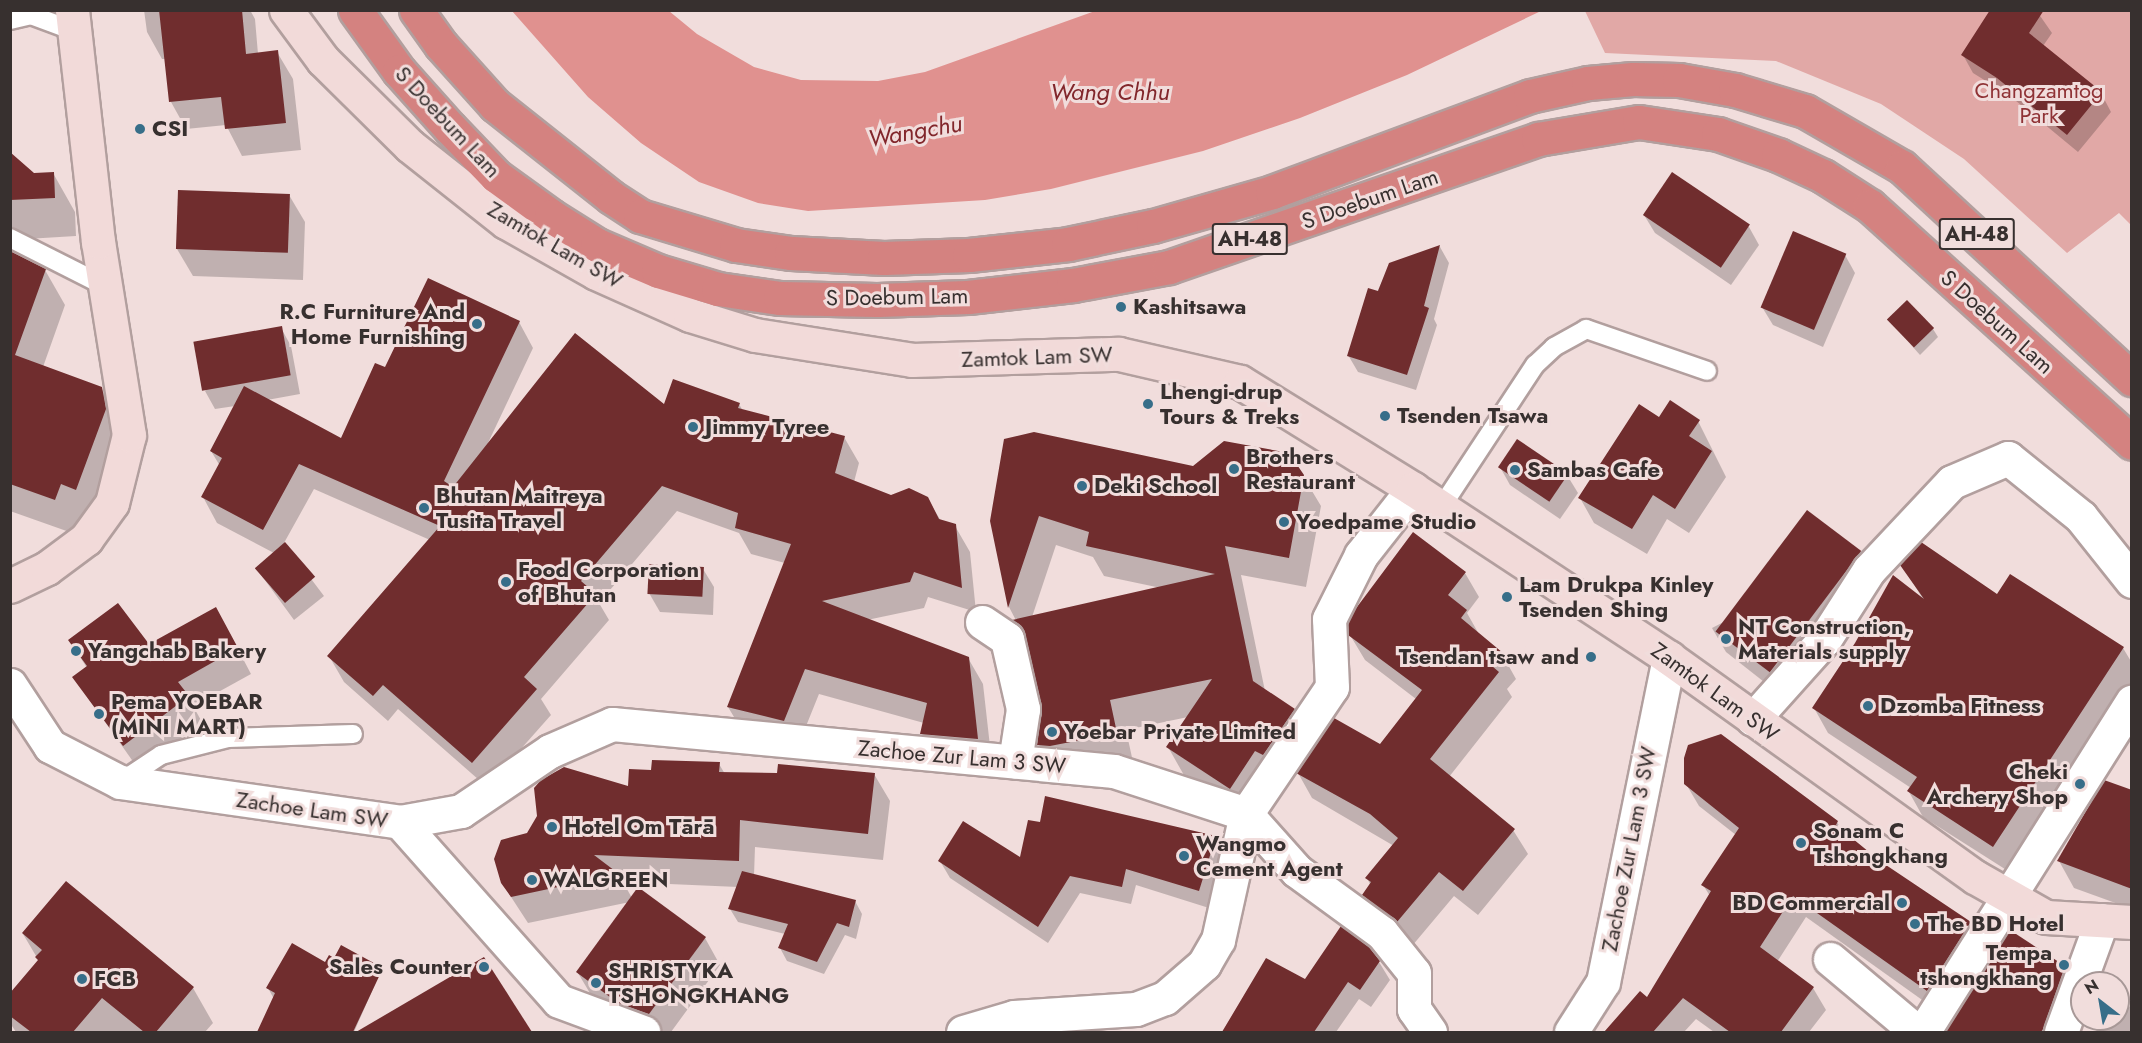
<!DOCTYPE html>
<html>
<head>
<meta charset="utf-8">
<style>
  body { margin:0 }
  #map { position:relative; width:2142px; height:1043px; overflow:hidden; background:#f1dddc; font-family:Jost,sans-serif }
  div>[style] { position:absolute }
  .green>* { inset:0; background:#e1a8a6 }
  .water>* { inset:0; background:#e0918f }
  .shadow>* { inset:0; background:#0003 }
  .building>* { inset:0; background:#702d2e; transform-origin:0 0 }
  .roads { filter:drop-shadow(2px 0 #b29f9e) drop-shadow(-2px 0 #b29f9e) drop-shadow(0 2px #b29f9e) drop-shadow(0 -2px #b29f9e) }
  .lane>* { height:18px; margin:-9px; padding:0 9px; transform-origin:9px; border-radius:9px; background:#fff }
  .street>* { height:33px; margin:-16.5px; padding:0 16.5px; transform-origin:16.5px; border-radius:16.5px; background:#fff }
  .secondary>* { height:33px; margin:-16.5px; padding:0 16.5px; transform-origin:16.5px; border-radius:16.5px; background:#f2dad9 }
  .highway>* { height:33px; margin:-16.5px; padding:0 16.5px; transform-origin:16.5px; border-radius:16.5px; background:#d48280 }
  .dots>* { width:16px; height:16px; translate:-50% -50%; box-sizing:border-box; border:3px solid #f1dddc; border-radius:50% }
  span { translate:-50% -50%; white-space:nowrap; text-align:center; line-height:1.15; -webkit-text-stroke:6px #f1dddc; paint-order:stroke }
  .shield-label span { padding:2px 4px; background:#f1dddc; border:2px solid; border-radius:4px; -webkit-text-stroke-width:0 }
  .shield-label { font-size:21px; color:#37302f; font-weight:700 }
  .park-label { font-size:22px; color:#8f3235 }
  .street-label { font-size:22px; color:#37302f }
  .poi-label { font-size:22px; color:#37302f; font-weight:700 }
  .left { translate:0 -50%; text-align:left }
  .right { translate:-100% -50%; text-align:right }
  .water-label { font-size:24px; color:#82262b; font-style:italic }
  .frame { position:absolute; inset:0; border:12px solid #37302f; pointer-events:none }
  .north { position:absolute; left:2070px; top:971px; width:60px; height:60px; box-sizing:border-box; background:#f1dddc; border:2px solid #a79897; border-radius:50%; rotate:329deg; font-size:16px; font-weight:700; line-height:24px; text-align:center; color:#37302f }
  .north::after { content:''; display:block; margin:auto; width:21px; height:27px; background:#376e89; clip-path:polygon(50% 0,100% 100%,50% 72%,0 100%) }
</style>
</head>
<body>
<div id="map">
  <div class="green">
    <div style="clip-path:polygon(1585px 11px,2131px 11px,2131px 225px,2119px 213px,2067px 253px,1964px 159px,1881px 104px,1776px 61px,1605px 53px)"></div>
  </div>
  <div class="water">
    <div style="clip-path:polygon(512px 11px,669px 11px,697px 34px,754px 67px,801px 80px,878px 81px,925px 72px,1095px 11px,1541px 11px,1407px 75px,1300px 118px,1203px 151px,1051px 189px,985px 200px,808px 211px,758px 203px,699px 182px,641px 143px,588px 97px)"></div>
  </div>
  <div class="shadow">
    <div style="clip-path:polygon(144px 10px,250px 10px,255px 19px,258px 54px,277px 52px,293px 79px,301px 150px,242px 156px,226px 125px,186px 129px,171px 102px,166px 59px,162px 59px,147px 32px)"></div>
    <div style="clip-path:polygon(2036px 10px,2052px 33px,2043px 46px,2101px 93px,2111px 112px,2078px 152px,2010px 96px,1973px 73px,1963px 55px)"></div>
    <div style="clip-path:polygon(10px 154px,33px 174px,53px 173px,75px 212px,76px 236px,10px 240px)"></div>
    <div style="clip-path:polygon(289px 195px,305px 222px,303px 280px,193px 276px,177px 249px)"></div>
    <div style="clip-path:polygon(1644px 215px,1749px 227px,1759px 245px,1731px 285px,1655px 233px)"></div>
    <div style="clip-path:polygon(1440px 247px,1449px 263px,1434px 319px,1437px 325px,1416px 390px,1358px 372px,1348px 355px,1390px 264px)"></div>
    <div style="clip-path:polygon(10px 252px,45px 270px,65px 305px,43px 367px,101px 388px,121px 423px,95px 523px,75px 534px,10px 511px)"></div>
    <div style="clip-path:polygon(1845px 255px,1855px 273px,1823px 347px,1773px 325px,1762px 307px)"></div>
    <div style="clip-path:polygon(1889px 320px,1933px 329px,1938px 337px,1920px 355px)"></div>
    <div style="clip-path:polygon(519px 322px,533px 348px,488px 443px,665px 406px,739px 404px,743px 411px,844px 437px,859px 463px,854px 482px,891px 497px,927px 498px,941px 521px,955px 526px,970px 552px,976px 612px,928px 597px,924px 608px,867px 620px,968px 658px,983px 684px,992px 764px,936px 759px,922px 734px,924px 723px,819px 694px,798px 746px,743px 732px,728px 707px,785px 563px,751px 554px,739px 533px,677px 511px,599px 603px,609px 620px,541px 699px,551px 715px,487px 787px,398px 709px,388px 721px,344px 682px,329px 656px,430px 540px,314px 489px,284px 543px,324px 596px,294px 620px,256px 568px,274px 553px,217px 523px,203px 497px,220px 466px,211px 451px,235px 406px,215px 409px,205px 391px,281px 328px,291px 346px,300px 394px,267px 400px,342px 440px,386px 369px)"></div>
    <div style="clip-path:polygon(1659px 419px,1698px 421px,1726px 477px,1689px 533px,1667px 519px,1647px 554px,1594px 523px,1580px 498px)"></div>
    <div style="clip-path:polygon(evenodd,1193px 467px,1303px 476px,1321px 506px,1306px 587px,1241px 575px,1265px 691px,1294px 710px,1311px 739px,1247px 818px,1185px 777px,1168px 747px,1188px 717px,1126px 730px,1133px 762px,1056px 774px,1039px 745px,1043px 705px,1030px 647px,1009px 607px,991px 521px,1193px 467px,1056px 545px,1093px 557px,1104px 576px,1161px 588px,1032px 617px,1056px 545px)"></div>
    <div style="clip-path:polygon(1500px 467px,1567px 475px,1578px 493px,1560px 519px,1510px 485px)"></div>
    <div style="clip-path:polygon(1860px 552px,1874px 577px,1782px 696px,1726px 652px,1712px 628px)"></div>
    <div style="clip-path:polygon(1902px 565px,1997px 597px,2123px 648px,2132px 663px,2132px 683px,2008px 871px,1923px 817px,1909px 792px,1911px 788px,1828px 733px,1814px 708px,1923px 599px)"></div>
    <div style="clip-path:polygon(703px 569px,714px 587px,713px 615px,660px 612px,649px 593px)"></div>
    <div style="clip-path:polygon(1465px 573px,1479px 597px,1467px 613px,1480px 636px,1502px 654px,1516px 679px,1507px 689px,1512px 697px,1449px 777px,1513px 830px,1528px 854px,1478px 915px,1454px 896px,1412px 946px,1378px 920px,1364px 895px,1371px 886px,1367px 878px,1394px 846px,1312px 798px,1298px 773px,1380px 746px,1416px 699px,1365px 660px,1350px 635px)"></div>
    <div style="clip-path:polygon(230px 634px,251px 674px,193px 706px,202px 722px,139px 770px,74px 678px,87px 668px,70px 641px,149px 646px)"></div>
    <div style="clip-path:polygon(719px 764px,725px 774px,874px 774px,890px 801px,883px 860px,755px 847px,754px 876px,855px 901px,862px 914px,856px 939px,845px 935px,824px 974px,787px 961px,780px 948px,785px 934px,738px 922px,730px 909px,738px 887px,623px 882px,632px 898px,705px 938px,720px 965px,671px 1032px,643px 1032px,594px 1000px,578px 973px,630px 902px,528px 923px,502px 883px,528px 834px,629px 788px,653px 771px)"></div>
    <div style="clip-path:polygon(1686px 784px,1837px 822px,1843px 833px,1879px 862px,1969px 923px,1982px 945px,1939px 1012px,1806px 917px,1777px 962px,1813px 988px,1826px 1010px,1809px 1032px,1714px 1032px,1696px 1019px,1684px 1032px,1606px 1032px,1640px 993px,1647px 999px,1710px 896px,1703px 885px,1736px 835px,1699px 806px)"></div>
    <div style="clip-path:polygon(2132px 792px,2132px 909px,2074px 888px,2059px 861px)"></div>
    <div style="clip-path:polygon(1041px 823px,1215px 837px,1225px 855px,1209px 908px,1136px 885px,1131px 904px,1080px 893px,1048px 943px,950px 878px,940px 861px,1021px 860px)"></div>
    <div style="clip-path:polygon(2010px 932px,2064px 967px,2078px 991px,2064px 1032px,1948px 1032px)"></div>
    <div style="clip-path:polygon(23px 934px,193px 988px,213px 1023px,205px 1032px,16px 1032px,10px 1023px,10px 995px,39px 961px)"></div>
    <div style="clip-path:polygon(484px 959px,530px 1032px,384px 1032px,391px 1014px)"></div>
    <div style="clip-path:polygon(1267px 960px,1305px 981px,1379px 962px,1390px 980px,1371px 1007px,1359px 999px,1336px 1032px,1222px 1032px)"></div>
    <div style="clip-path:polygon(325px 964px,376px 982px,354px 1032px,259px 1032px,274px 999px,268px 988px)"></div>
    <div style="clip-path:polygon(2132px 1006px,2132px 1032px,2097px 1032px,2096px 1029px,2115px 1023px,2123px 1008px)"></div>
  </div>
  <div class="building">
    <div style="clip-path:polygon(159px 10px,242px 10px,246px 54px,278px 50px,286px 123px,225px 129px,221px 97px,169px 102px)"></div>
    <div style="clip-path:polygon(1990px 10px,2044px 10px,2029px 33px,2102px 92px,2067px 135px,1997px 78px,1961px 55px)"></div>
    <div style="clip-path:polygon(10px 152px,34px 173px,54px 172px,55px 198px,10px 200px)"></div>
    <div style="left:1672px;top:172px;width:94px;height:52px;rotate:34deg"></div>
    <div style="left:178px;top:190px;width:112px;height:59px;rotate:2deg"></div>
    <div style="left:1793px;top:231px;width:58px;height:83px;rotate:23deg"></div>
    <div style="clip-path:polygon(1440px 245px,1424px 306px,1429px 308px,1407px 375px,1347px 356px,1368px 288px,1378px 291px,1389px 263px)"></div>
    <div style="clip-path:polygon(10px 251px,46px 269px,15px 355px,102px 387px,106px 409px,76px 490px,61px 484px,55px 500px,10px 484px)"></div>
    <div style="clip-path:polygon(428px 278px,520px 321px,444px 481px,453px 487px,575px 333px,664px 404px,673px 379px,740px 403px,738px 408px,845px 436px,835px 473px,891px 495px,909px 488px,928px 497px,939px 519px,956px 524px,962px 588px,914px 572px,910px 582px,822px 601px,969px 657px,978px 739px,920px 734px,927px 703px,805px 669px,784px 721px,727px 707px,791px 544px,735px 528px,738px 513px,662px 486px,581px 581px,596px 594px,524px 677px,537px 689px,472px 763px,383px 685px,373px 696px,327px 656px,440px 526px,299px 464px,263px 530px,201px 497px,222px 458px,210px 451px,244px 386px,341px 438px,375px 363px,385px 367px)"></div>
    <div style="left:1907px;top:300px;width:39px;height:28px;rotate:46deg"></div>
    <div style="left:282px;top:326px;width:50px;height:90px;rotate:80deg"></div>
    <div style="clip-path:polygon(1670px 400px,1700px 420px,1689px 436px,1712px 451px,1675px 509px,1653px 495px,1632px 529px,1578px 498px,1639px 404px,1659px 417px)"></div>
    <div style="clip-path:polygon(1034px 432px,1193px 466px,1224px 441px,1289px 453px,1304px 475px,1289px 558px,1225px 546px,1253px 681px,1295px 709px,1263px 755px,1255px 751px,1230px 789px,1166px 747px,1212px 679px,1110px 700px,1117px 733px,1050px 746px,1037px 745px,1041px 705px,1025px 635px,1012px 620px,1215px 574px,1086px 546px,1089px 532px,1039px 516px,1008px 608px,990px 521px,1004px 439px)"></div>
    <div style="left:1517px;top:439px;width:62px;height:34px;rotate:34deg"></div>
    <div style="left:1807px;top:510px;width:68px;height:152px;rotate:37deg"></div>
    <div style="clip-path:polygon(1413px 532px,1466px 572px,1448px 595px,1467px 610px,1461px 618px,1503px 653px,1492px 666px,1499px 672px,1430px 759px,1515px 829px,1463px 891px,1439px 872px,1397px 922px,1362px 895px,1371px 882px,1365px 878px,1398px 838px,1370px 814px,1296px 773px,1334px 718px,1380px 744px,1422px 690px,1348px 635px,1348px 623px,1354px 611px)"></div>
    <div style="left:285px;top:542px;width:46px;height:40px;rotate:49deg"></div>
    <div style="clip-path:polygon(1921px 542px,1997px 594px,2010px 574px,2124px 647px,1993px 847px,1907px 791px,1917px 777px,1812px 708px,1855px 643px,1893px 575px,1924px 599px,1900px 565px)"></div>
    <div style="left:649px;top:564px;width:55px;height:30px;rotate:3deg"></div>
    <div style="clip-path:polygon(118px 603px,149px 644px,216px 607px,238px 648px,178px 682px,189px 696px,123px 746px,72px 677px,87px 666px,68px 640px)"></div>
    <div style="clip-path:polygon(1721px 734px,1838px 821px,1836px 825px,1880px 861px,1971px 922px,1927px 991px,1793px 896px,1760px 947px,1814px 987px,1781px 1032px,1730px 1032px,1683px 998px,1653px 1032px,1604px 1032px,1640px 991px,1647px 997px,1711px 891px,1701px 885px,1739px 828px,1684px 784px,1684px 758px,1688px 745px)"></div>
    <div style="clip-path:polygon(652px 760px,720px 762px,719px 772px,777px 773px,778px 764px,875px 773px,868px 834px,740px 820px,739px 861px,594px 855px,619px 874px,511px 897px,501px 883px,494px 859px,501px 840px,527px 833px,537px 816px,534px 788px,541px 780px,564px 767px,628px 786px,629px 769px,651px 770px)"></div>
    <div style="clip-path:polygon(2104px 780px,2132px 790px,2132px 889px,2057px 861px)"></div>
    <div style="clip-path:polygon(1045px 796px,1216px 836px,1199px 891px,1126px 869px,1122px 887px,1070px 876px,1038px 927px,938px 861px,963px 821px,1020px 857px,1028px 820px,1040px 822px)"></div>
    <div style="clip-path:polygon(742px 871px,856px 900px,849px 927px,837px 923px,817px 962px,778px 948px,788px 924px,728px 909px)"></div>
    <div style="clip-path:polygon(66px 881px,194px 987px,156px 1032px,144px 1032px,102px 998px,73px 1032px,31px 1032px,10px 1016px,10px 993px,38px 960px,35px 957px,42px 950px,22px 933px)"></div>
    <div style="clip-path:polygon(638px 887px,706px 937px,649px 1014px,618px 1003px,576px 972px)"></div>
    <div style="clip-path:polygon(1341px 926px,1369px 947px,1380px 961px,1360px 990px,1348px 982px,1314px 1032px,1222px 1032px,1266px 958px,1305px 979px)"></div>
    <div style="clip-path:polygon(2010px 930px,2065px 966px,2043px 1029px,2041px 1032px,1945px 1032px)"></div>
    <div style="clip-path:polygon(292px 943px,325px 962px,329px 955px,334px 958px,341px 945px,383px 968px,353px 1032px,257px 1032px,275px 993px,266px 988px)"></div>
    <div style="clip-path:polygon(484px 957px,532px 1032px,356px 1032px)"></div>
  </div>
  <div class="roads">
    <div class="lane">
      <div style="left:10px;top:20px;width:22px;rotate:-13deg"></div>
      <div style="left:31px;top:15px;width:46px;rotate:20.4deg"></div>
      <div style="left:10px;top:238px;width:106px;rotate:26.8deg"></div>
      <div style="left:1440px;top:509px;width:173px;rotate:-56.6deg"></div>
      <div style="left:1535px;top:365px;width:26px;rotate:-43deg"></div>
      <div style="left:1554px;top:347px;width:37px;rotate:-29deg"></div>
      <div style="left:1586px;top:329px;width:128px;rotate:19.1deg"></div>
      <div style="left:122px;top:781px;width:47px;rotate:-33.7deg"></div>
      <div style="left:161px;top:755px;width:69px;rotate:-14.2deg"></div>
      <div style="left:228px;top:738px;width:125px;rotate:-1.8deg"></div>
    </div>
    <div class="street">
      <div style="left:982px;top:622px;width:30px;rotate:34deg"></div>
      <div style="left:1007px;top:639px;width:72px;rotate:77.1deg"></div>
      <div style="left:1023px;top:709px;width:53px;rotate:98.7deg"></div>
      <div style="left:10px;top:685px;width:73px;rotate:56.7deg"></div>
      <div style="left:50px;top:746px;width:79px;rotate:27.2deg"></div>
      <div style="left:120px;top:782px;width:283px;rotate:8.1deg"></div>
      <div style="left:400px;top:822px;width:239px;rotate:48.4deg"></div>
      <div style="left:559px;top:1001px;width:90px;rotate:20.3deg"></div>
      <div style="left:1753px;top:719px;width:106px;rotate:-48.1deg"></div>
      <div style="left:1824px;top:640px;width:83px;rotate:-57.3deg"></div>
      <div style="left:1869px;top:570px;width:121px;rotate:-46.7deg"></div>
      <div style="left:1952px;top:482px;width:61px;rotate:-23.2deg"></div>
      <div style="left:2008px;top:458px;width:94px;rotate:38.9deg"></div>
      <div style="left:2081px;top:517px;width:82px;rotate:51.4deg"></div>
      <div style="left:400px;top:822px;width:62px;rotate:-10.2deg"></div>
      <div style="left:461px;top:811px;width:107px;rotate:-34deg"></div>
      <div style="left:550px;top:751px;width:68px;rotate:-23.5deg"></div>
      <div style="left:612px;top:724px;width:504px;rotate:5.35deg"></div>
      <div style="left:1114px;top:771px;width:139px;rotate:18deg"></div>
      <div style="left:1246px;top:814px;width:76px;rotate:48.2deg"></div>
      <div style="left:1297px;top:871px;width:105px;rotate:36.1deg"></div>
      <div style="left:1382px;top:933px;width:51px;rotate:51.3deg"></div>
      <div style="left:1414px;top:973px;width:36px;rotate:90deg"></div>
      <div style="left:1414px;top:1009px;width:28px;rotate:55deg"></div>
      <div style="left:1830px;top:959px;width:114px;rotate:40deg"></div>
      <div style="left:963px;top:1032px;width:53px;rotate:-16.4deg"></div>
      <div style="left:1014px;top:1017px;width:122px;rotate:-3.8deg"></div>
      <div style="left:1136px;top:1009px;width:31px;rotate:-21deg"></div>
      <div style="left:1165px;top:998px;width:52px;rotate:-41.1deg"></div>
      <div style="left:1204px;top:964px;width:28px;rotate:-60deg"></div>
      <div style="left:1218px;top:940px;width:129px;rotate:-77.5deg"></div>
      <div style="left:1246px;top:814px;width:153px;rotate:-55.9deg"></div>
      <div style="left:1332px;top:687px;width:68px;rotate:-92.5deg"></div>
      <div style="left:1329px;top:619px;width:72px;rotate:-63.4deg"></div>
      <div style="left:1361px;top:555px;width:84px;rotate:-51.8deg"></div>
      <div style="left:1571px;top:1032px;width:59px;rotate:-57.4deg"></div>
      <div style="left:1603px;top:982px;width:331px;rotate:-78.5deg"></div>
      <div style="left:1923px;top:1032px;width:391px;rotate:-57.7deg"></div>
      <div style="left:2061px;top:1032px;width:119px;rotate:-69.9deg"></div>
    </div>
    <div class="secondary">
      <div style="left:286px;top:10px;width:62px;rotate:53.5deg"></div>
      <div style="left:323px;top:60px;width:122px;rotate:44.7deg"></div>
      <div style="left:410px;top:146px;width:122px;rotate:38.4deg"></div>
      <div style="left:506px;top:222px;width:103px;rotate:29.5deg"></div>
      <div style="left:596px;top:273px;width:103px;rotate:24.1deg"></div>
      <div style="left:690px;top:315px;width:68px;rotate:17.1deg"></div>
      <div style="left:755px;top:335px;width:159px;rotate:9deg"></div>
      <div style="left:912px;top:360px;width:207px;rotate:-1.7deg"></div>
      <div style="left:1119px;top:354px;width:124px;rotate:13deg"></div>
      <div style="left:1240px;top:382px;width:203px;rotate:31.7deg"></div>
      <div style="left:1413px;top:489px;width:307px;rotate:33.4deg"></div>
      <div style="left:1669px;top:658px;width:376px;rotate:35.6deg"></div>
      <div style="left:1975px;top:877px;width:81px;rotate:29.4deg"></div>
      <div style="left:2046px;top:917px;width:86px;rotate:3.3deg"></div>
      <div style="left:10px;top:586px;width:41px;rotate:-25.9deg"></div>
      <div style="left:47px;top:568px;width:49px;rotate:-36.6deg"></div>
      <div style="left:86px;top:539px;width:44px;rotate:-54.2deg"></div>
      <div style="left:112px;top:503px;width:70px;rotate:-76deg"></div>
      <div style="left:129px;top:435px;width:195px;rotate:-99.1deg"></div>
      <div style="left:98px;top:242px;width:233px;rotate:-96.4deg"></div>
    </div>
    <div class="highway">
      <div style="left:355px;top:10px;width:75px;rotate:54.2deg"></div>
      <div style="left:399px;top:71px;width:76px;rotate:48.2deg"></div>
      <div style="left:450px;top:128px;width:66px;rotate:46.2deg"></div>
      <div style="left:496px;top:176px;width:68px;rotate:36deg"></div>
      <div style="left:551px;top:216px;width:54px;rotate:32.2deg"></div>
      <div style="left:597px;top:245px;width:66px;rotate:23.1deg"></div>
      <div style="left:658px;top:271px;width:63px;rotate:16.7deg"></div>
      <div style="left:718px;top:289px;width:63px;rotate:8.3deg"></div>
      <div style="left:780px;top:298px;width:97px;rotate:1.2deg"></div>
      <div style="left:877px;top:300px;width:91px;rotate:-1.9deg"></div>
      <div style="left:968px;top:297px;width:106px;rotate:-6.5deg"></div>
      <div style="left:1073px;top:285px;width:98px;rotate:-10.6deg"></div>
      <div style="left:1169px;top:267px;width:391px;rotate:-19.1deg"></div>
      <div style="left:1538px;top:139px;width:102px;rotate:-9.6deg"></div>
      <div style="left:1639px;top:122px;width:80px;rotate:8.6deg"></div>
      <div style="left:1718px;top:134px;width:64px;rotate:19.3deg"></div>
      <div style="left:1778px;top:155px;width:50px;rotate:25deg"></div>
      <div style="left:1823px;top:176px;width:56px;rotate:32.6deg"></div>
      <div style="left:1870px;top:206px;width:353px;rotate:42.1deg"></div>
      <div style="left:416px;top:10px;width:43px;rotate:54.5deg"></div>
      <div style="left:441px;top:45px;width:81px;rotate:48deg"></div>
      <div style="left:495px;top:105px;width:148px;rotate:38.4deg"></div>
      <div style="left:611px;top:197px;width:35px;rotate:33deg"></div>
      <div style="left:640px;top:216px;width:100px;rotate:16.8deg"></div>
      <div style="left:736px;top:245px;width:56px;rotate:8.3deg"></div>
      <div style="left:791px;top:253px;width:93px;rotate:3.1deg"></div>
      <div style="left:884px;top:258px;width:85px;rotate:-2deg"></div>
      <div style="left:969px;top:255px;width:100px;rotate:-6.3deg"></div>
      <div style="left:1068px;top:244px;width:87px;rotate:-12deg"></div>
      <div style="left:1153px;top:226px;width:124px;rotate:-15.9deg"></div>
      <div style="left:1272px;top:192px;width:275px;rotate:-20.4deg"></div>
      <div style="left:1530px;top:96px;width:59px;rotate:-12.6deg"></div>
      <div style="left:1588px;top:83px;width:45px;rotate:-5.1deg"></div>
      <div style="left:1633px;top:79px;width:46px;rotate:1.2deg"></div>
      <div style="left:1679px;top:80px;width:57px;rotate:10.1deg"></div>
      <div style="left:1735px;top:90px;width:73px;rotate:16.7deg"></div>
      <div style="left:1805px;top:111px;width:112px;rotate:30deg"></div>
      <div style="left:1902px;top:167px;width:313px;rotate:42.7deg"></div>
    </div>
  </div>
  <div class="dots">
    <div style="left:140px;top:129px;background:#376e89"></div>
    <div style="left:1121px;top:307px;background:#376e89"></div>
    <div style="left:477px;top:324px;background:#376e89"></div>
    <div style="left:1148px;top:404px;background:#376e89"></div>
    <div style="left:1385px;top:416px;background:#376e89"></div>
    <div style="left:693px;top:427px;background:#376e89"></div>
    <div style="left:1234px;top:469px;background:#376e89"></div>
    <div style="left:1515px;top:470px;background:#376e89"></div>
    <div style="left:1082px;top:486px;background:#376e89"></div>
    <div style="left:424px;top:508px;background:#376e89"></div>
    <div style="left:1284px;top:522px;background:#376e89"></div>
    <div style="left:506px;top:582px;background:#376e89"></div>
    <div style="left:1507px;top:597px;background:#376e89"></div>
    <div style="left:1726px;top:639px;background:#376e89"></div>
    <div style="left:76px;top:651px;background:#376e89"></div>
    <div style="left:1591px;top:657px;background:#376e89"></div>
    <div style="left:1868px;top:706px;background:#376e89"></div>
    <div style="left:99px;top:714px;background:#376e89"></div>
    <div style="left:1052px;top:732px;background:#376e89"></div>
    <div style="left:2080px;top:784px;background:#376e89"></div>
    <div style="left:552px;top:827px;background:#376e89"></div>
    <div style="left:1801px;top:843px;background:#376e89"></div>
    <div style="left:1184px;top:856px;background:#376e89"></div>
    <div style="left:532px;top:880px;background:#376e89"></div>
    <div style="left:1902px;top:903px;background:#376e89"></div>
    <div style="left:1915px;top:924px;background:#376e89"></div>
    <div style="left:2064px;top:965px;background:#376e89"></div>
    <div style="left:484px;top:967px;background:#376e89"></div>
    <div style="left:82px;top:979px;background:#376e89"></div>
    <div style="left:596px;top:983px;background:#376e89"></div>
  </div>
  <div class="shield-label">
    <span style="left:1977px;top:234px">AH-48</span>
    <span style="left:1250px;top:239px">AH-48</span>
  </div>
  <div class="park-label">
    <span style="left:2039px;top:103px">Changzamtog<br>Park</span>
  </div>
  <div class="street-label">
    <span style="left:448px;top:122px;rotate:47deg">S Doebum Lam</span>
    <span style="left:1370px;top:199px;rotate:-19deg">S Doebum Lam</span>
    <span style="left:555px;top:245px;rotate:30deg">Zamtok Lam SW</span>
    <span style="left:897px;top:297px;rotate:-1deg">S Doebum Lam</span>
    <span style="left:1997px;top:322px;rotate:42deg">S Doebum Lam</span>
    <span style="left:1037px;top:357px;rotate:-2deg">Zamtok Lam SW</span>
    <span style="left:1715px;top:692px;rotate:36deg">Zamtok Lam SW</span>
    <span style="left:962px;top:757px;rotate:5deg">Zachoe Zur Lam 3 SW</span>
    <span style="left:312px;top:810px;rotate:8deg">Zachoe Lam SW</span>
    <span style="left:1629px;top:849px;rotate:-79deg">Zachoe Zur Lam 3 SW</span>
  </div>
  <div class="poi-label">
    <span class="left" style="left:152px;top:129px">CSI</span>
    <span class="left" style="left:1133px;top:307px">Kashitsawa</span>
    <span class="right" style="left:465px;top:324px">R.C Furniture And<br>Home Furnishing</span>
    <span class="left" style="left:1160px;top:404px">Lhengi-drup<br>Tours &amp; Treks</span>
    <span class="left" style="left:1397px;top:416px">Tsenden Tsawa</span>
    <span class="left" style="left:705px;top:427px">Jimmy Tyree</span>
    <span class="left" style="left:1246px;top:469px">Brothers<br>Restaurant</span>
    <span class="left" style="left:1527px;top:470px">Sambas Cafe</span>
    <span class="left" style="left:1094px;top:486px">Deki School</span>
    <span class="left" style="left:436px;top:508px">Bhutan Maitreya<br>Tusita Travel</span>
    <span class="left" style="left:1296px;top:522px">Yoedpame Studio</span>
    <span class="left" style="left:518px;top:582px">Food Corporation<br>of Bhutan</span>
    <span class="left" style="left:1519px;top:597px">Lam Drukpa Kinley<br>Tsenden Shing</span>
    <span class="left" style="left:1738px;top:639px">NT Construction,<br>Materials supply</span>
    <span class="left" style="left:88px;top:651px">Yangchab Bakery</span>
    <span class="right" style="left:1579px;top:657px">Tsendan tsaw and</span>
    <span class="left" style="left:111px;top:714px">Pema YOEBAR<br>(MINI MART)</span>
    <span class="left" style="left:1880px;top:706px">Dzomba Fitness</span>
    <span class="left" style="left:1064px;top:732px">Yoebar Private Limited</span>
    <span class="right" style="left:2068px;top:784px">Cheki<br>Archery Shop</span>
    <span class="left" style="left:564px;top:827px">Hotel Om Tārā</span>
    <span class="left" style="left:1813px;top:843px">Sonam C<br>Tshongkhang</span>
    <span class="left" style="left:1196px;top:856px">Wangmo<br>Cement Agent</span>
    <span class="left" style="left:544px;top:880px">WALGREEN</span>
    <span class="right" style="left:1890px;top:903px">BD Commercial</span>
    <span class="left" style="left:1927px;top:924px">The BD Hotel</span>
    <span class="right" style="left:2052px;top:965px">Tempa<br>tshongkhang</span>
    <span class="right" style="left:472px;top:967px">Sales Counter</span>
    <span class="left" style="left:608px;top:983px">SHRISTYKA<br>TSHONGKHANG</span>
    <span class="left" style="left:94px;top:979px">FCB</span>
  </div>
  <div class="water-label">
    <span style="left:1110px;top:92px">Wang Chhu</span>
    <span style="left:915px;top:131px;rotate:-10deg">Wangchu</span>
  </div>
  <div class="frame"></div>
  <div class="north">N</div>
</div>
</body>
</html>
